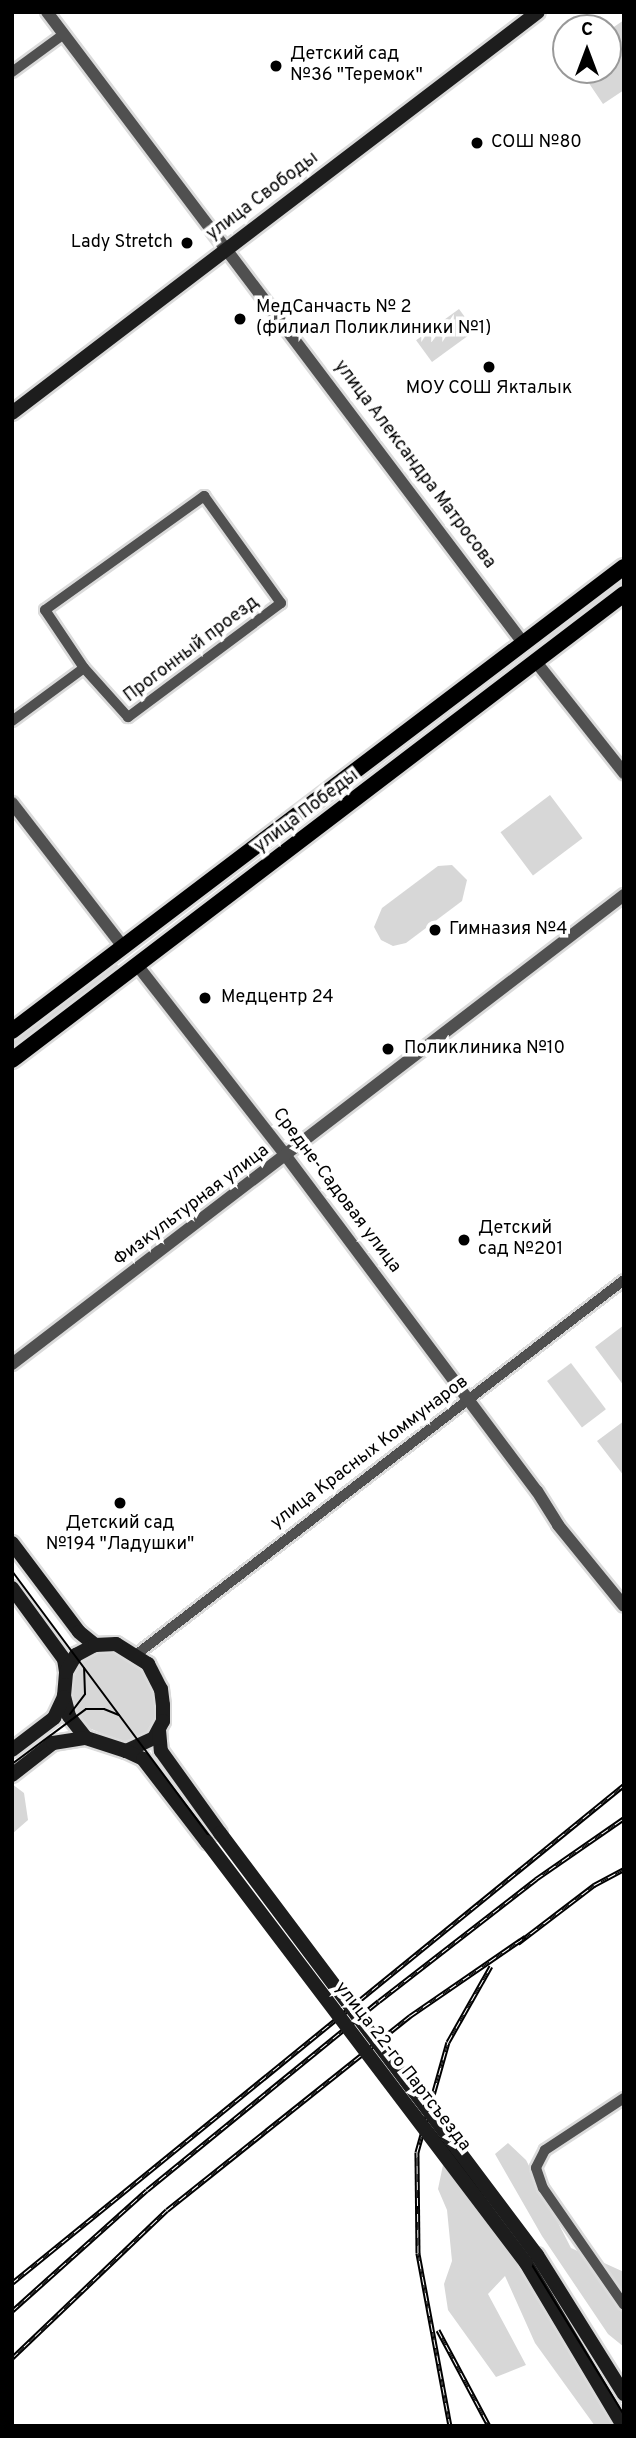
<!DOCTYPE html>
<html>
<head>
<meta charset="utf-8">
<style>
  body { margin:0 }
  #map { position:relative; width:636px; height:2438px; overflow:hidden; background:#fff; font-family:Overpass,sans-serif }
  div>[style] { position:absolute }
  .green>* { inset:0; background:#d7d7d7; transform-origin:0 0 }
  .roads { filter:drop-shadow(2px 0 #dbdbdb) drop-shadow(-2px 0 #dbdbdb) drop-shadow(0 2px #dbdbdb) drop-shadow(0 -2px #dbdbdb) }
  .minor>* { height:10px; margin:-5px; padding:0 5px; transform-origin:5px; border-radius:5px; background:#505050 }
  .tertiary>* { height:12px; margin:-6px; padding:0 6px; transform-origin:6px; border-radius:6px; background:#505050 }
  .secondary>* { height:14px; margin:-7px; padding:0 7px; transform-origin:7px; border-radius:7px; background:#1d1d1d }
  .primary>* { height:16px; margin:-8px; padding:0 8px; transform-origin:8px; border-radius:8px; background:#000 }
  .tram>* { height:2px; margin:-1px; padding:0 1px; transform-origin:1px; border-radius:1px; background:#000 }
  .rail>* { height:5px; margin-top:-2.5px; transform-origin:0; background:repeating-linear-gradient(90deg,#fff 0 8px,#000 0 16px); box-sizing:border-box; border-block:2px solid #000 }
  .secondary-bridge>* { height:14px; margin:-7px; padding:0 7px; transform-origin:7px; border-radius:7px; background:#1d1d1d }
  .dots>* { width:19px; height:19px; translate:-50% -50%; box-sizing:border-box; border:4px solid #fff; border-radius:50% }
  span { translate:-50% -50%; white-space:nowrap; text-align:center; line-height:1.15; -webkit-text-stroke:7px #fff; paint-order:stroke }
  .poi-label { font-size:18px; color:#000 }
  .left { translate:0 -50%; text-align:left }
  .right { translate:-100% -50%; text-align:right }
  .street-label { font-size:18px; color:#000 }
  .frame { position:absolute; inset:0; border:14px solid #000; pointer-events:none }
  .north { position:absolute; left:552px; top:14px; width:70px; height:70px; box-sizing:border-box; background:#fff; border:2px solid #999; border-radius:50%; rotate:0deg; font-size:19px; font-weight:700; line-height:28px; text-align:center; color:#000 }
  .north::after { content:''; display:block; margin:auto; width:24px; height:32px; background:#000; clip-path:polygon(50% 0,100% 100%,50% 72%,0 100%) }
</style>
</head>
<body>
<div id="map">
  <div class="green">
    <div style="clip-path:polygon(624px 20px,624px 90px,603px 104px,580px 70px,608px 70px,608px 31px)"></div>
    <div style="left:459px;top:309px;width:27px;height:53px;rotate:54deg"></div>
    <div style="clip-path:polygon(624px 578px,624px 584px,551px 639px,548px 636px)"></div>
    <div style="left:550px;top:795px;width:54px;height:62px;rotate:53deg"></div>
    <div style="clip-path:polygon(452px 865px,467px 880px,462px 901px,406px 943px,393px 946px,381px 940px,374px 927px,382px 908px,438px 866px)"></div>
    <div style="left:116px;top:963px;width:5px;height:131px;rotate:53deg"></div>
    <div style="clip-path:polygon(624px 1325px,624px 1386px,595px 1347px)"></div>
    <div style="left:571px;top:1363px;width:58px;height:30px;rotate:53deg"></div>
    <div style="clip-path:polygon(624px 1421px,624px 1476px,597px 1441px)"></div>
    <div style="clip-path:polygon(107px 1649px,142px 1667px,153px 1685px,158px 1714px,153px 1731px,126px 1744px,89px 1728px,77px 1712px,71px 1693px,78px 1663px)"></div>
    <div style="clip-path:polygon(12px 1784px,24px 1793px,28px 1820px,12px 1834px)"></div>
    <div style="clip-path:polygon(508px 2143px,526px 2160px,571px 2248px,624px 2272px,624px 2347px,608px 2334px,542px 2236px,495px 2154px)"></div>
    <div style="clip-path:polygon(443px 2165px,517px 2256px,618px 2426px,595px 2426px,535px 2343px,505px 2276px,488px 2294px,526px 2365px,496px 2377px,448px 2310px,444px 2284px,452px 2261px,447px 2210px,438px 2189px)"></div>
  </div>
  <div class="roads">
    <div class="minor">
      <div style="left:12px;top:72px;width:64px;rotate:-36.2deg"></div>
      <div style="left:204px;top:496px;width:132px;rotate:54.3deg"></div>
      <div style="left:281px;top:603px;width:191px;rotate:143.3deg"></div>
      <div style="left:128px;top:717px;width:66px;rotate:-131.9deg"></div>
      <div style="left:84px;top:668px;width:70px;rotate:-123.9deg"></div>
      <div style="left:45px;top:610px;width:196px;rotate:-35.6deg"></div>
      <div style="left:12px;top:721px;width:89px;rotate:-36.4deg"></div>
      <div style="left:137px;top:1654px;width:614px;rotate:-37.52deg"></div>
      <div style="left:624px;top:2098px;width:95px;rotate:146.6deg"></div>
      <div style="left:545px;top:2150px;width:20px;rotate:117deg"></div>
      <div style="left:536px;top:2168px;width:21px;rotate:71deg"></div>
      <div style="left:543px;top:2188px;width:142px;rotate:55.3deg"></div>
    </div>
    <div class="tertiary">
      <div style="left:47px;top:12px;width:792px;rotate:52.96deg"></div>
      <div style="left:536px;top:662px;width:142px;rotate:51.6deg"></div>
      <div style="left:12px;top:803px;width:183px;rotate:52.3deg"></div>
      <div style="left:137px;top:965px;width:242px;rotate:52deg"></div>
      <div style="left:286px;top:1156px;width:419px;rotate:53.2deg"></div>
      <div style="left:537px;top:1491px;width:40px;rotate:58deg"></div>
      <div style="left:558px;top:1525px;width:104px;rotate:50.8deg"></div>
      <div style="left:12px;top:1364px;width:771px;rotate:-37.46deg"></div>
    </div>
    <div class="secondary">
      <div style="left:12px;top:413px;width:661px;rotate:-37.32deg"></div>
      <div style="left:12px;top:1543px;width:111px;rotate:53deg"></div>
      <div style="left:79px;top:1632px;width:21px;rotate:39deg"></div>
      <div style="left:12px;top:1588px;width:88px;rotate:53.8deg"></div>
      <div style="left:64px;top:1659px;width:13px;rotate:81deg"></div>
      <div style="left:116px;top:1644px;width:38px;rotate:32deg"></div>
      <div style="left:148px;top:1664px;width:28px;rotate:63deg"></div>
      <div style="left:161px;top:1689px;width:16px;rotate:83deg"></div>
      <div style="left:163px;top:1705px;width:16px;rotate:90deg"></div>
      <div style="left:163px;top:1721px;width:19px;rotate:118deg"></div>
      <div style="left:154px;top:1738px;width:31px;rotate:155deg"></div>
      <div style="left:126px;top:1751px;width:42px;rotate:-162deg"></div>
      <div style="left:86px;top:1738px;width:28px;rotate:-128deg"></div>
      <div style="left:69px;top:1716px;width:21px;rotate:-104deg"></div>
      <div style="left:64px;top:1696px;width:24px;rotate:-85deg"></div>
      <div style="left:66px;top:1672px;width:20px;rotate:-60deg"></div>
      <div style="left:76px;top:1655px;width:21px;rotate:-28deg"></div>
      <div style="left:95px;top:1645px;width:21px;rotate:-3deg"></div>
      <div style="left:159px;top:1730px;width:21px;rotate:85deg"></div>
      <div style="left:161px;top:1751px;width:101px;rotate:54.3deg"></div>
      <div style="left:12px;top:1750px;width:53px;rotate:-37.3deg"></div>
      <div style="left:54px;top:1718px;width:23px;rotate:-65deg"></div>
      <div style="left:126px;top:1751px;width:19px;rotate:25deg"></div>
      <div style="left:143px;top:1759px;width:105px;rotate:52.4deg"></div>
      <div style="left:12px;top:1775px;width:52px;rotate:-38deg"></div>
      <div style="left:53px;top:1743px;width:33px;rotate:-9deg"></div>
      <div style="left:537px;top:2255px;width:164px;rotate:58deg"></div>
      <div style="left:526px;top:2263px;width:190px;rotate:59.2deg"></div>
    </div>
    <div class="primary">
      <div style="left:12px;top:1031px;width:768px;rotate:-37.17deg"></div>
      <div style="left:12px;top:1060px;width:769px;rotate:-37.29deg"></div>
    </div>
  </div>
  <div class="tram">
    <div style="left:12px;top:1571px;width:540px;rotate:53.36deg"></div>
    <div style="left:334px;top:2004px;width:209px;rotate:51.8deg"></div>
    <div style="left:463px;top:2168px;width:113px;rotate:54.3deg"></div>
    <div style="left:529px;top:2260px;width:182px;rotate:58.5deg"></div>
    <div style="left:70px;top:1714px;width:25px;rotate:-53deg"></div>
    <div style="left:85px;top:1694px;width:26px;rotate:-92deg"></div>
    <div style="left:12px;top:1764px;width:92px;rotate:-36.6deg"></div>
    <div style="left:86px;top:1709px;width:18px"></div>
    <div style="left:104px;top:1709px;width:16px;rotate:22deg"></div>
  </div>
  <div class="rail">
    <div style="left:518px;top:1943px;width:96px;rotate:-37.3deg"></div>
    <div style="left:594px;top:1885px;width:34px;rotate:-28deg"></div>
    <div style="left:12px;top:2283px;width:789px;rotate:-39.14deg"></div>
    <div style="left:12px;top:2311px;width:181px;rotate:-41.9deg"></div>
    <div style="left:147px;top:2190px;width:299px;rotate:-39.2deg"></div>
    <div style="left:379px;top:2001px;width:199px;rotate:-37.8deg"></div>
    <div style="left:536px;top:1879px;width:107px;rotate:-34.7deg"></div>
    <div style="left:438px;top:2330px;width:109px;rotate:62deg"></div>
    <div style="left:12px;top:2358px;width:214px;rotate:-43.7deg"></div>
    <div style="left:167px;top:2210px;width:311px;rotate:-38.6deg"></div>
    <div style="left:410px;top:2016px;width:140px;rotate:-34.5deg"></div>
    <div style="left:450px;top:2426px;width:176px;rotate:-100.5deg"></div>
    <div style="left:418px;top:2253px;width:101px;rotate:-90.6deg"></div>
    <div style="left:417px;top:2152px;width:114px;rotate:-74.3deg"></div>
    <div style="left:448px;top:2042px;width:87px;rotate:-60.5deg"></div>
  </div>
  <div class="secondary-bridge">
    <div style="left:220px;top:1833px;width:528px;rotate:53.09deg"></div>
    <div style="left:207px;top:1842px;width:528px;rotate:52.85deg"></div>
  </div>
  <div class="dots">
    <div style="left:276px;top:66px;background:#000"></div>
    <div style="left:477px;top:143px;background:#000"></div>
    <div style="left:187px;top:243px;background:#000"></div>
    <div style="left:240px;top:319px;background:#000"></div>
    <div style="left:489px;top:367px;background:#000"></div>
    <div style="left:435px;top:930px;background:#000"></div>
    <div style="left:205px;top:998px;background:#000"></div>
    <div style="left:388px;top:1049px;background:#000"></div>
    <div style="left:464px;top:1240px;background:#000"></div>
    <div style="left:120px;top:1503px;background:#000"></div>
  </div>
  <div class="poi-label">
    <span class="left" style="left:290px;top:66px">Детский сад<br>№36 "Теремок"</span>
    <span class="left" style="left:491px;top:143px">СОШ №80</span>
    <span class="right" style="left:173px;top:243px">Lady Stretch</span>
    <span class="left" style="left:256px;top:319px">МедСанчасть № 2<br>(филиал Поликлиники №1)</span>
    <span style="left:489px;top:389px">МОУ СОШ Якталык</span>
    <span class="left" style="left:449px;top:930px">Гимназия №4</span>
    <span class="left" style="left:221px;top:998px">Медцентр 24</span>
    <span class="left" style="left:404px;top:1049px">Поликлиника №10</span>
    <span class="left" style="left:478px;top:1240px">Детский<br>сад №201</span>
    <span style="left:120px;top:1535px">Детский сад<br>№194 "Ладушки"</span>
  </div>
  <div class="street-label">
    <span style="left:263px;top:197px;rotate:-37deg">улица Свободы</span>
    <span style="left:414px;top:465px;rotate:53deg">улица Александра Матросова</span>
    <span style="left:192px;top:650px;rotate:-37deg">Прогонный проезд</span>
    <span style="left:307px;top:812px;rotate:-37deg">улица Победы</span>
    <span style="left:336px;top:1191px;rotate:53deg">Средне-Садовая улица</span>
    <span style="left:192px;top:1206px;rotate:-37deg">Физкультурная улица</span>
    <span style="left:370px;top:1453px;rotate:-37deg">улица Красных Коммунаров</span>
    <span style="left:402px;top:2067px;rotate:52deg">улица 22-го Партсъезда</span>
  </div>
  <div class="frame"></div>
  <div class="north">С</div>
</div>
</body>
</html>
